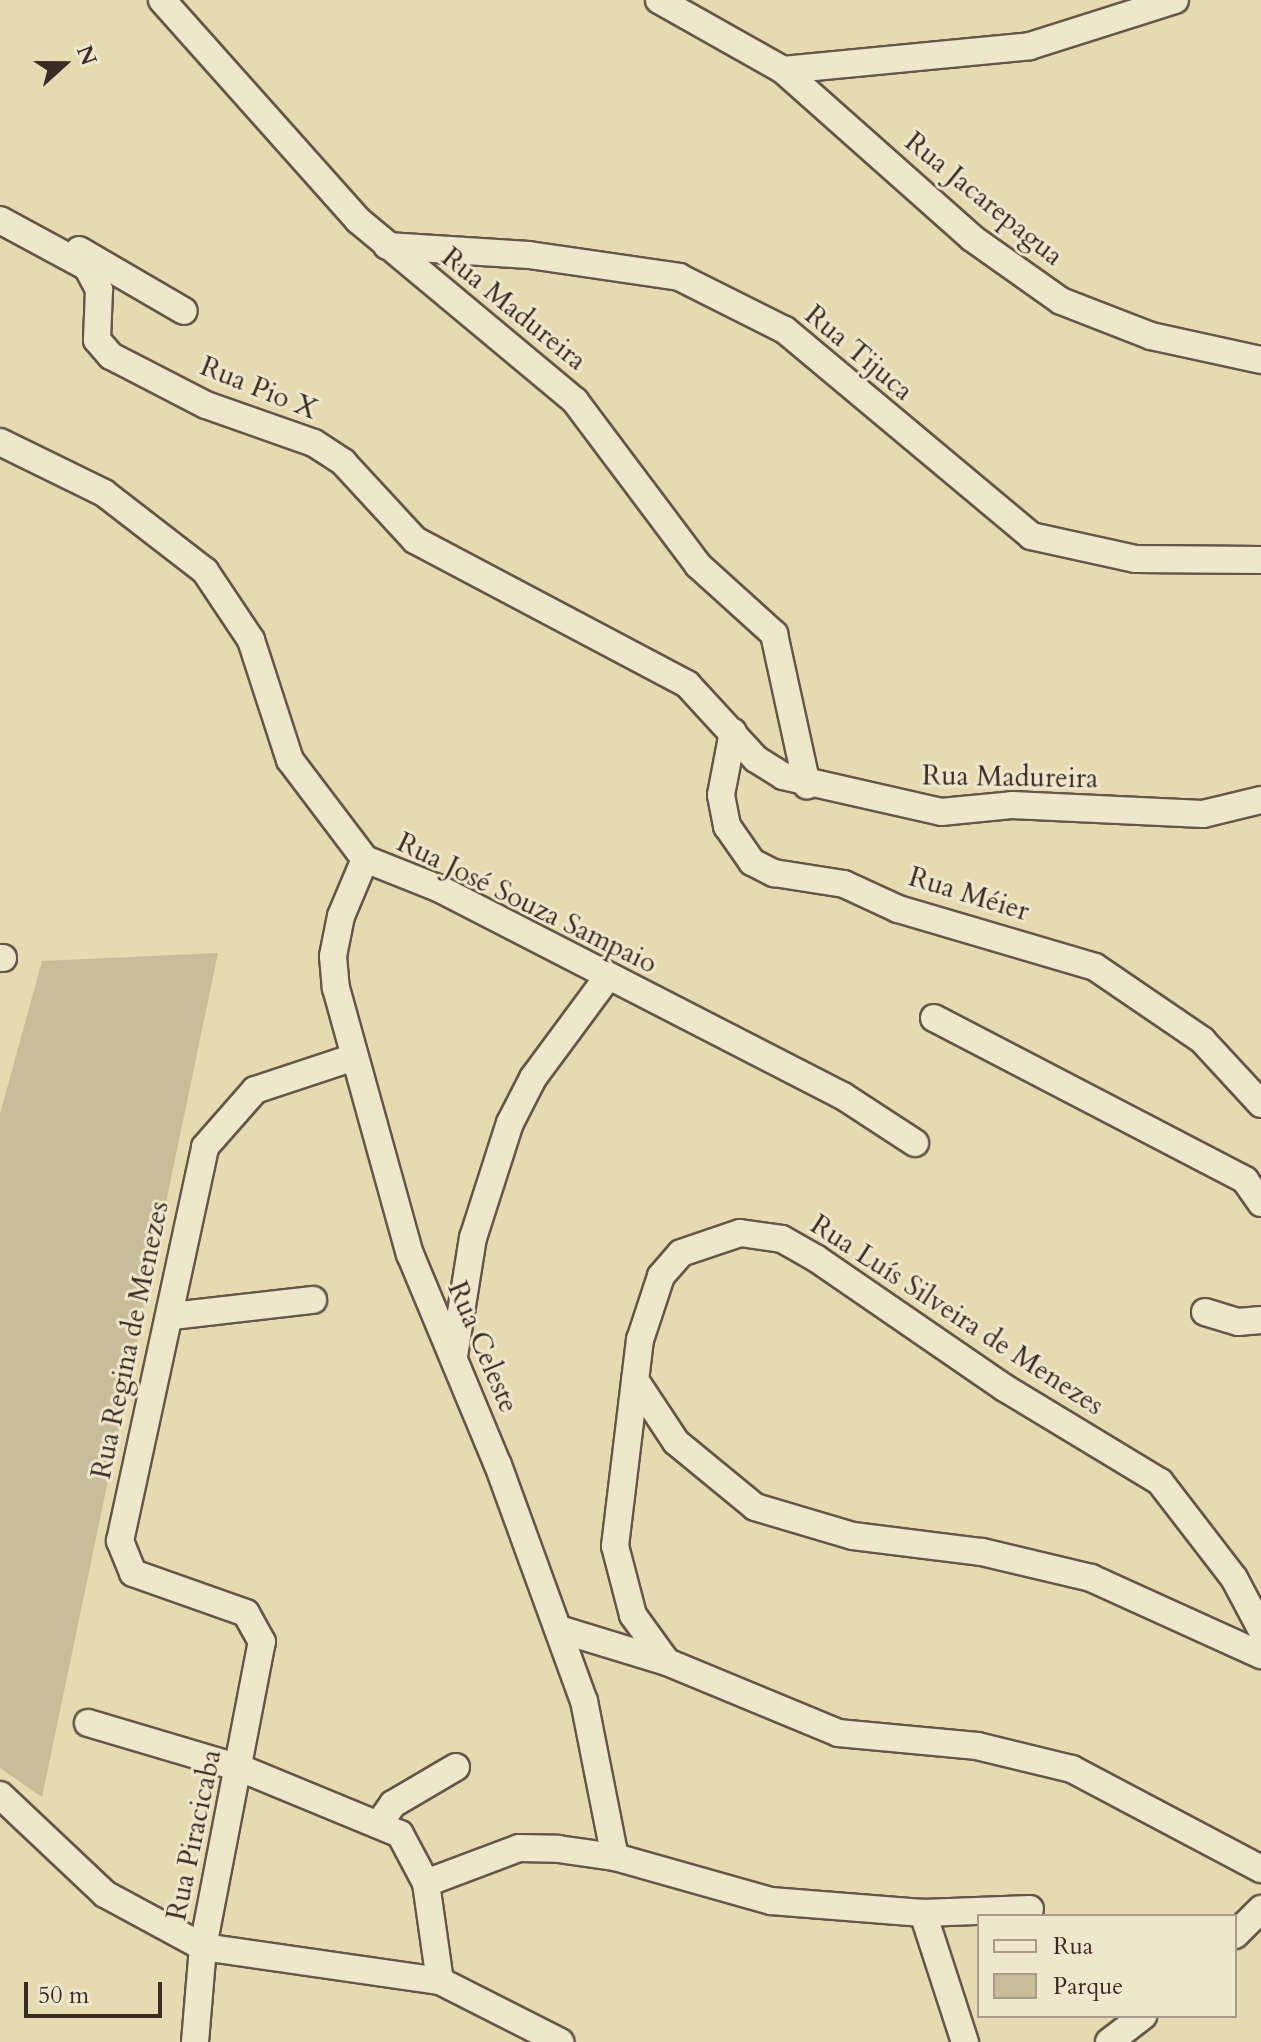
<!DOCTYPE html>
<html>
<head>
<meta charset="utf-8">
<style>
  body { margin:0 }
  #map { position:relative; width:1261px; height:2042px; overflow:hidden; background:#e6dab1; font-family:Cardo,serif }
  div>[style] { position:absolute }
  .green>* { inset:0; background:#c9bc99 }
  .roads { filter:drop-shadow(2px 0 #645748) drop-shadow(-2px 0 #645748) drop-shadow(0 2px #645748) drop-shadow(0 -2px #645748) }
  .minor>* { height:26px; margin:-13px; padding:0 13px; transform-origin:13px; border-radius:13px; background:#efe7cc }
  span { translate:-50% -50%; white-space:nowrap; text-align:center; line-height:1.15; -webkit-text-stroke:6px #efe7cc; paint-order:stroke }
  .street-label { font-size:28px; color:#392b25 }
  .legend { position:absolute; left:977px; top:1914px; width:260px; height:104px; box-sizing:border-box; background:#efe7cc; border:2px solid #a69c89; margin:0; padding:10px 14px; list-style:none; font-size:24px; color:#392b25 }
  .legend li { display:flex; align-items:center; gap:16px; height:40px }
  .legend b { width:40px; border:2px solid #a69c89 }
  .north { position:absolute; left:24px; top:24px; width:80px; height:80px; -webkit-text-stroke:6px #efe7cc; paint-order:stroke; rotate:69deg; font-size:22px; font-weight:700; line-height:32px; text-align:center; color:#392b25 }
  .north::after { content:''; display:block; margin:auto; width:28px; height:36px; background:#392b25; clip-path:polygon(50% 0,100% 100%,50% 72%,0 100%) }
  .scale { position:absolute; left:24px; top:1982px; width:138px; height:36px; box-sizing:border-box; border:4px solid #392b25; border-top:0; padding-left:10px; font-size:24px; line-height:28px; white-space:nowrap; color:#392b25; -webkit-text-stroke:6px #efe7cc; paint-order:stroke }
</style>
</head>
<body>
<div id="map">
  <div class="green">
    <div style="clip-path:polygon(218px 953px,42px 1797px,0 1768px,0 1114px,42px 961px)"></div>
  </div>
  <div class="roads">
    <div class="minor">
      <div style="left:162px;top:0;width:295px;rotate:48.3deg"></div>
      <div style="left:358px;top:220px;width:283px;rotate:39.8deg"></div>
      <div style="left:575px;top:401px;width:205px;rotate:53.1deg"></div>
      <div style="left:698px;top:565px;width:103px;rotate:42.2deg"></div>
      <div style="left:774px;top:634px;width:155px;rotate:77.7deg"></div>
      <div style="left:659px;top:0;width:142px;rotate:29.4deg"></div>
      <div style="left:783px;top:70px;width:253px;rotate:41.6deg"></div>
      <div style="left:972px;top:238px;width:109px;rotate:35.3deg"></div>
      <div style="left:1061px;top:301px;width:97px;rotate:21.3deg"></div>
      <div style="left:1151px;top:336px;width:113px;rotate:12.3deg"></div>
      <div style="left:783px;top:70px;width:248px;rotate:-5.5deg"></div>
      <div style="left:1030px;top:46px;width:152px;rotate:-17.6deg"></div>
      <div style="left:0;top:220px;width:99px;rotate:28.4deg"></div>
      <div style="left:87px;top:267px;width:26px;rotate:62deg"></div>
      <div style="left:99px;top:290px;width:50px;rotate:92.3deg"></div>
      <div style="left:97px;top:340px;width:21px;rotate:49deg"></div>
      <div style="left:111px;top:356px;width:107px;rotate:27.3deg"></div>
      <div style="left:206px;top:405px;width:114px;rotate:19.4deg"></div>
      <div style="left:314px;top:443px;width:35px;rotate:33deg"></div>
      <div style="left:343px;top:462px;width:106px;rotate:47.3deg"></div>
      <div style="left:415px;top:540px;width:308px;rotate:27.9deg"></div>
      <div style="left:687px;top:684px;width:102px;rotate:47.4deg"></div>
      <div style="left:756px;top:759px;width:32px;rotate:32deg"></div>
      <div style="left:783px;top:776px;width:162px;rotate:12.8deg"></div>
      <div style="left:941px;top:812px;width:71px;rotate:-5.6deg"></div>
      <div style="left:1012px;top:805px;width:191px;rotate:2.7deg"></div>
      <div style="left:1203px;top:814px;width:60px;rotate:-13.6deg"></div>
      <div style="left:387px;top:246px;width:142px;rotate:3.6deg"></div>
      <div style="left:529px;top:255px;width:152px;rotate:8.3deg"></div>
      <div style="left:679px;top:277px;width:119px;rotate:26.6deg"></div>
      <div style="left:785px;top:330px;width:321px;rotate:39.9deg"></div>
      <div style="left:1031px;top:536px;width:107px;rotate:12.4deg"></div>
      <div style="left:1136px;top:559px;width:125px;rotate:0.5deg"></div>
      <div style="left:79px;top:250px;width:121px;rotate:30.2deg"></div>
      <div style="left:0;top:442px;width:116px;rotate:26.1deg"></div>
      <div style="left:104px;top:493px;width:128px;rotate:37.7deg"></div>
      <div style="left:205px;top:571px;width:83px;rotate:56.3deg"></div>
      <div style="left:251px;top:640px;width:126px;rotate:72deg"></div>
      <div style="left:290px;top:760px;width:124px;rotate:52.9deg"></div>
      <div style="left:365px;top:859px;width:79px;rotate:21.7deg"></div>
      <div style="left:438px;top:888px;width:455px;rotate:27.2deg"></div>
      <div style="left:843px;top:1096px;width:86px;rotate:33.1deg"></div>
      <div style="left:733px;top:732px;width:64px;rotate:100.8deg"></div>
      <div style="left:721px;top:795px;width:32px;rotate:79deg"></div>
      <div style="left:727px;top:826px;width:44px;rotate:55.2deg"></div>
      <div style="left:752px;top:862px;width:25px;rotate:27deg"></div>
      <div style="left:774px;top:873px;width:71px;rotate:8.9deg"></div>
      <div style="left:844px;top:884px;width:60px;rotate:24.8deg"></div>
      <div style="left:898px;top:909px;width:205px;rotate:16.4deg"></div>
      <div style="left:1095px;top:967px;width:130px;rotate:34.3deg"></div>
      <div style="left:1202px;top:1040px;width:87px;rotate:47.3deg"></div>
      <div style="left:365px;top:859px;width:62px;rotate:112.8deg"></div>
      <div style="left:341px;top:916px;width:41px;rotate:101.3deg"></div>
      <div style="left:333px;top:956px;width:32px;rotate:85deg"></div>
      <div style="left:336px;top:988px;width:276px;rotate:74.5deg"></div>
      <div style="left:410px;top:1254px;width:229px;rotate:67.4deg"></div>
      <div style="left:498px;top:1465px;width:251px;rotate:70deg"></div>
      <div style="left:584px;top:1701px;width:159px;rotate:78.8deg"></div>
      <div style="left:0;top:958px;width:3px"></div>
      <div style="left:934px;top:1018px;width:351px;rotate:27.5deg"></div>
      <div style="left:1245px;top:1180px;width:28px;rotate:55deg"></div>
      <div style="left:1205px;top:1312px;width:34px;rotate:17deg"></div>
      <div style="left:1238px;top:1322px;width:23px;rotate:-5deg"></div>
      <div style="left:172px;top:1316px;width:142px;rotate:-6.5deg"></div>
      <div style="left:454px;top:1356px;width:120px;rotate:-80.9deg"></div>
      <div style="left:473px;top:1238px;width:121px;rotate:-72.2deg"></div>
      <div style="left:510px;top:1123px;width:51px;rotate:-62.9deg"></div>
      <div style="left:533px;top:1078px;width:124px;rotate:-53.5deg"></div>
      <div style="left:635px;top:1380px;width:74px;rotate:56.5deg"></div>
      <div style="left:676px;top:1442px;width:102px;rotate:39.4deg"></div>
      <div style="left:755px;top:1507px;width:102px;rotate:16.5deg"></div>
      <div style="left:853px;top:1536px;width:130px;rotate:7.1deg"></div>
      <div style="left:982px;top:1552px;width:112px;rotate:13.4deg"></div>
      <div style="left:1091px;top:1578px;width:187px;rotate:24.4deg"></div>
      <div style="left:559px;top:1629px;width:113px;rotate:17deg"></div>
      <div style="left:667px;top:1662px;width:185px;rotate:22.5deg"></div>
      <div style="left:838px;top:1733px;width:140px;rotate:5.3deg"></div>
      <div style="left:977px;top:1746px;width:98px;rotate:13.6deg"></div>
      <div style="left:1072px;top:1769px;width:214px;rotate:27.9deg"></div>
      <div style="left:667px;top:1662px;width:58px;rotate:-125.9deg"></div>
      <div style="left:633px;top:1615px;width:71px;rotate:-104.6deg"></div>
      <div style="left:615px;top:1546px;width:208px;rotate:-83.1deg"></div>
      <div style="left:640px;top:1340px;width:67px;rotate:-71.8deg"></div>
      <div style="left:661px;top:1276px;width:30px;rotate:-49deg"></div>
      <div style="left:681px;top:1253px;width:62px;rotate:-18.7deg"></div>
      <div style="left:740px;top:1233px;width:42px;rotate:8.1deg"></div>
      <div style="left:782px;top:1239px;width:40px;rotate:29.7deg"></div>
      <div style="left:817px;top:1259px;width:228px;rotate:34.5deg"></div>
      <div style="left:1005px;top:1388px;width:181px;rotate:31.2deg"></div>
      <div style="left:1160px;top:1482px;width:121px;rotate:52.4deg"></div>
      <div style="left:1234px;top:1578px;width:58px;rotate:62.1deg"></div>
      <div style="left:88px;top:1723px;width:159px;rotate:16.5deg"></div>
      <div style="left:240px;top:1768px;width:173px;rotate:22.4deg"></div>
      <div style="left:400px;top:1834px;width:55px;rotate:62deg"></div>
      <div style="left:426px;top:1883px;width:99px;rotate:81.9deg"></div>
      <div style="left:0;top:1795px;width:144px;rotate:43.3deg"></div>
      <div style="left:105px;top:1894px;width:111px;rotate:28.4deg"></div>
      <div style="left:203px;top:1947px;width:239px;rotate:8.2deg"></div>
      <div style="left:440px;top:1981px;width:135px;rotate:26.9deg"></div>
      <div style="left:381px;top:1821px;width:21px;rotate:-55deg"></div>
      <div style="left:393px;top:1804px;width:73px;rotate:-30.4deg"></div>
      <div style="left:426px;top:1883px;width:99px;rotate:-20.6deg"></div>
      <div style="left:519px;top:1848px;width:39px;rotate:1deg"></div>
      <div style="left:558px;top:1849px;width:58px;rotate:8deg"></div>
      <div style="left:615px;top:1857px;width:162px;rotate:15.8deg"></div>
      <div style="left:771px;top:1901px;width:152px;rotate:4.5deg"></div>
      <div style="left:923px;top:1913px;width:107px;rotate:-2.1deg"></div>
      <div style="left:923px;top:1913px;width:136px;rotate:72deg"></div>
      <div style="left:1235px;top:1935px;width:37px;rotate:-45deg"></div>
      <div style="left:195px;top:2042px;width:95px;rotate:-85.2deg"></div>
      <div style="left:203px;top:1947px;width:311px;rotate:-79.1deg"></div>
      <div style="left:262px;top:1642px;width:33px;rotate:-119deg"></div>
      <div style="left:246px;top:1613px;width:120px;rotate:-160.5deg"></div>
      <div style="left:133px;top:1573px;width:35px;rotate:-112deg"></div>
      <div style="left:120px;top:1541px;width:403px;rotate:-77.8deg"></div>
      <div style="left:205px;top:1147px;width:76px;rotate:-48.7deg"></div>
      <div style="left:255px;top:1090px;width:105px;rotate:-18.3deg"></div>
      <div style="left:1109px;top:2042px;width:43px;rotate:-37.4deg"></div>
    </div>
  </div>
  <div class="street-label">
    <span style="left:984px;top:199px;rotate:39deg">Rua Jacarepagua</span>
    <span style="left:514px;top:309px;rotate:39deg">Rua Madureira</span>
    <span style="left:859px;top:353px;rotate:40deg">Rua Tijuca</span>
    <span style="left:259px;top:388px;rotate:22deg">Rua Pio X</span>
    <span style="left:1010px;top:777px;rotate:1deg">Rua Madureira</span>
    <span style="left:969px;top:894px;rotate:17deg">Rua Méier</span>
    <span style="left:527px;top:903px;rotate:26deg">Rua José Souza Sampaio</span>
    <span style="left:957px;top:1315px;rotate:33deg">Rua Luís Silveira de Menezes</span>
    <span style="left:130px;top:1340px;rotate:-78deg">Rua Regina de Menezes</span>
    <span style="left:483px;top:1347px;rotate:67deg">Rua Celeste</span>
    <span style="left:194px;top:1835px;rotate:-78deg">Rua Piracicaba</span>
  </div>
  <ul class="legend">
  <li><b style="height:10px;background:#efe7cc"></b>Rua</li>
  <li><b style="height:22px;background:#c9bc99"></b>Parque</li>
  </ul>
  <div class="north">N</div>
  <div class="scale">50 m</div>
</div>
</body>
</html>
